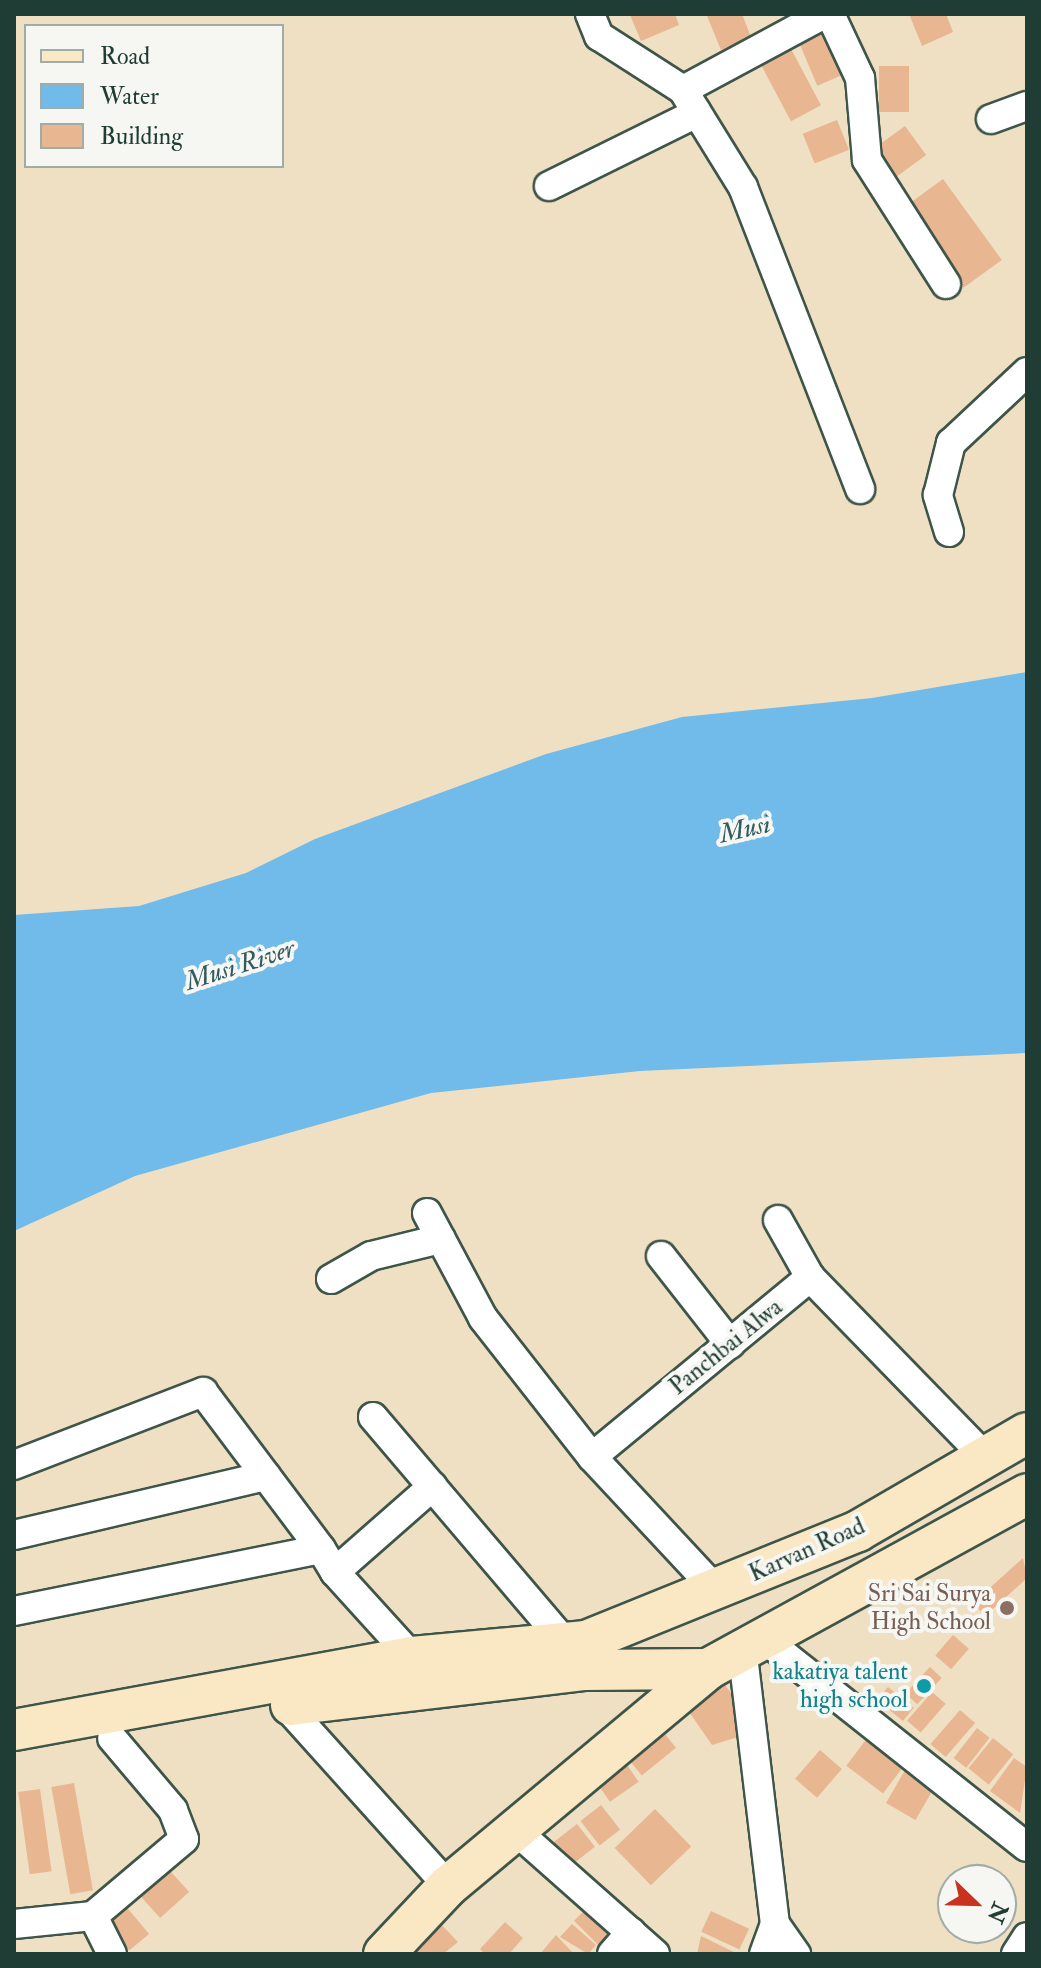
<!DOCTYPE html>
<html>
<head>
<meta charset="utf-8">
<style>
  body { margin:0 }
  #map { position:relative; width:1041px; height:1968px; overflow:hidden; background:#efe0c3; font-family:"IM FELL Double Pica",serif }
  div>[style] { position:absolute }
  .water>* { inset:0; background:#70bbe9 }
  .building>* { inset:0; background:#e8b691; transform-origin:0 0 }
  .roads { filter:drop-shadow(2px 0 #3e5549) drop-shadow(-2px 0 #3e5549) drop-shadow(0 2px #3e5549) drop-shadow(0 -2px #3e5549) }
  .street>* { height:28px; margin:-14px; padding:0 14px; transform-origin:14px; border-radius:14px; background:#fff }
  .secondary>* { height:40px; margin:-20px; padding:0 20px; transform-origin:20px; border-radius:20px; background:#fae7c3 }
  .dots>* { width:22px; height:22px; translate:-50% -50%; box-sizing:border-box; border:4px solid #f6f6f2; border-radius:50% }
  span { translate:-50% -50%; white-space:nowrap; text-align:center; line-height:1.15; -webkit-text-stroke:8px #f6f6f2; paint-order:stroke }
  .street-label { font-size:24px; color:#1f3d34 }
  .education-label { font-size:24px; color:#785e54 }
  .right { translate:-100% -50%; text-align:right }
  .culture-label { font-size:24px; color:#0d838f }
  .water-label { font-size:26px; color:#335c61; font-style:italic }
  .frame { position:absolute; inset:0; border:16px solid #1f3d34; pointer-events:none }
  .legend { position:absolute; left:24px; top:24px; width:260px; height:144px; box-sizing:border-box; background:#f6f6f2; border:2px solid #a0aca6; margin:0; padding:10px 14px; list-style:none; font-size:24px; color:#1f3d34 }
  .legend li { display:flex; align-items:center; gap:16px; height:40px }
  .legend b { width:40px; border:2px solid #a0aca6 }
  .north { position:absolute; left:937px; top:1864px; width:80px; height:80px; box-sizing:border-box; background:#f6f6f2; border:2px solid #a0aca6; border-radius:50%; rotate:113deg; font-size:22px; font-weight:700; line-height:32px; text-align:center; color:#1f3d34 }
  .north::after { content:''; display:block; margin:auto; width:28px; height:36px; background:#c8321e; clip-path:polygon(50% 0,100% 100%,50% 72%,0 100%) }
</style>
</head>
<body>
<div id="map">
  <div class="water">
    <div style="clip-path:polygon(1027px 672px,1027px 1053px,640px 1071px,431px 1093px,135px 1176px,14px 1231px,14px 915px,139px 906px,246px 873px,315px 839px,546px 754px,682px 717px,872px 698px)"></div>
  </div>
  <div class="building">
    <div style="clip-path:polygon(675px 14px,679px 25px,641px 41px,630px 15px)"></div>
    <div style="clip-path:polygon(742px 14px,751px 37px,721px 50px,707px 16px)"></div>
    <div style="clip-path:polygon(909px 14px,946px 14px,953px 32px,922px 46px)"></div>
    <div style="left:826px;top:32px;width:46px;height:29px;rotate:67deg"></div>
    <div style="left:790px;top:47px;width:66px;height:34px;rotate:62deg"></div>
    <div style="left:879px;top:66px;width:30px;height:46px"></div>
    <div style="left:837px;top:120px;width:32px;height:37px;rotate:68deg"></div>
    <div style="left:905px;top:126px;width:36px;height:41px;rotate:54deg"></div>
    <div style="left:943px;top:179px;width:100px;height:47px;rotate:54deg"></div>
    <div style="clip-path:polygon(1023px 1558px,1027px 1578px,985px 1616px,973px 1603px)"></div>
    <div style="left:953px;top:1635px;width:21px;height:27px;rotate:41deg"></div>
    <div style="left:930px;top:1667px;width:16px;height:36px;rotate:43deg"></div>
    <div style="clip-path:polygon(718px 1676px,735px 1698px,738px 1737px,712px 1745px,683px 1703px)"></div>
    <div style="left:888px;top:1687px;width:33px;height:17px;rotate:39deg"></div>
    <div style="left:932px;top:1692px;width:18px;height:38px;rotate:41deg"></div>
    <div style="left:960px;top:1710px;width:20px;height:45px;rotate:41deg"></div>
    <div style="left:977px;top:1728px;width:16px;height:38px;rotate:38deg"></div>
    <div style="left:664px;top:1733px;width:19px;height:44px;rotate:51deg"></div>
    <div style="left:868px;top:1737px;width:46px;height:36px;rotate:37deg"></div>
    <div style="left:993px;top:1738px;width:26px;height:39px;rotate:39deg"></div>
    <div style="left:820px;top:1750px;width:29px;height:38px;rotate:41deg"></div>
    <div style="left:622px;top:1758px;width:29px;height:35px;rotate:55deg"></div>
    <div style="clip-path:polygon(1014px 1758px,1027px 1767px,1020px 1813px,990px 1791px)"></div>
    <div style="left:908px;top:1765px;width:34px;height:44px;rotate:30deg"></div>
    <div style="left:74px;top:1783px;width:109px;height:23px;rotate:80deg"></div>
    <div style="left:40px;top:1789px;width:83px;height:22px;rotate:82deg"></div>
    <div style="left:601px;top:1805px;width:31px;height:26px;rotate:52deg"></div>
    <div style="left:655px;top:1809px;width:52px;height:56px;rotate:46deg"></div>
    <div style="left:577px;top:1824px;width:29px;height:33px;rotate:52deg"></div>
    <div style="left:163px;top:1863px;width:39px;height:39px;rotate:48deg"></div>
    <div style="left:124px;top:1904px;width:39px;height:26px;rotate:50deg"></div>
    <div style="left:589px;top:1906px;width:34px;height:21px;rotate:45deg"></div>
    <div style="left:711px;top:1911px;width:42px;height:23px;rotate:25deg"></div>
    <div style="clip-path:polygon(433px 1916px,458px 1942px,443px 1954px,391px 1954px)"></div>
    <div style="clip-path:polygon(505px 1922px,523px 1938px,509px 1954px,485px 1954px,480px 1949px)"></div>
    <div style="clip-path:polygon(572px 1924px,596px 1945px,588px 1954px,560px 1937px)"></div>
    <div style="clip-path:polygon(556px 1935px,574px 1954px,540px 1954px)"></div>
    <div style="clip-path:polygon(701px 1936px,738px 1954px,697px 1954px)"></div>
  </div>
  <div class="roads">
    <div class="street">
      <div style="left:590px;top:14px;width:24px;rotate:68deg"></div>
      <div style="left:599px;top:36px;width:100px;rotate:32.7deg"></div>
      <div style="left:683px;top:90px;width:114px;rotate:58.3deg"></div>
      <div style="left:743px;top:187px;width:324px;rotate:68.8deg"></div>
      <div style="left:830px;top:14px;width:71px;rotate:64.9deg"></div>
      <div style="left:860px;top:78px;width:82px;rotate:85.1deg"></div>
      <div style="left:867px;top:160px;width:147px;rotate:57.5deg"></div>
      <div style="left:683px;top:90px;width:160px;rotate:-28.3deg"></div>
      <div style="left:991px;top:119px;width:38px;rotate:-20deg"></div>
      <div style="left:549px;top:186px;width:165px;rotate:-26.3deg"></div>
      <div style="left:949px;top:532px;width:39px;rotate:-107deg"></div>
      <div style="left:938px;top:495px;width:54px;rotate:-76deg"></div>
      <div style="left:951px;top:443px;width:104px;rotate:-43.1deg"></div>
      <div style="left:427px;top:1213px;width:119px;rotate:61.9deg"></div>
      <div style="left:483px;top:1318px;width:177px;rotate:51.9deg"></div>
      <div style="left:778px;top:1220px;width:65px;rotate:60.7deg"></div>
      <div style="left:661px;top:1256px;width:112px;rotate:51.9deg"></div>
      <div style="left:331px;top:1279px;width:46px;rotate:-29.9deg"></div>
      <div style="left:371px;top:1256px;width:72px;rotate:-13.7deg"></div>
      <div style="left:373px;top:1417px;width:298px;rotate:49.6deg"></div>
      <div style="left:14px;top:1465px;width:203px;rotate:-21.1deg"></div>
      <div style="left:203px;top:1392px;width:196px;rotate:53.1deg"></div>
      <div style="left:14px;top:1535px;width:259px;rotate:-13.2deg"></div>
      <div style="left:716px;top:1590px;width:182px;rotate:-133deg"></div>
      <div style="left:592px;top:1457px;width:283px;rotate:-39.5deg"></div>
      <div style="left:810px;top:1277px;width:248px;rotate:45.8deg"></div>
      <div style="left:14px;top:1611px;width:313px;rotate:-11.4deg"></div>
      <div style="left:321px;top:1549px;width:27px;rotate:59deg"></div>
      <div style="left:768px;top:1642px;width:330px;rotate:38.4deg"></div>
      <div style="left:743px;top:1656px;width:270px;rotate:83.2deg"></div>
      <div style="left:775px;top:1924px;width:37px;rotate:55deg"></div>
      <div style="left:412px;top:1657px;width:115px;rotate:-132.2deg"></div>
      <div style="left:335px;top:1572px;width:130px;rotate:-41.3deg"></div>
      <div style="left:286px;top:1706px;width:242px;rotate:48deg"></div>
      <div style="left:515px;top:1830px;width:187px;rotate:41.5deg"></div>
      <div style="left:93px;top:1916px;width:119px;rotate:-40.2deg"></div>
      <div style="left:184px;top:1839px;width:31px;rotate:-111deg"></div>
      <div style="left:173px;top:1810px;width:94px;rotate:-130.3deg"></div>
      <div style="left:14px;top:1924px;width:79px;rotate:-5.8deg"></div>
      <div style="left:93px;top:1916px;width:42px;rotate:63.4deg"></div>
      <div style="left:612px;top:1954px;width:29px;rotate:-49deg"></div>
      <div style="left:764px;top:1954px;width:32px;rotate:-70deg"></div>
      <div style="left:1016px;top:1954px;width:20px;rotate:-57deg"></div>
    </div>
    <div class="secondary">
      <div style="left:291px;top:1705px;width:294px;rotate:-6.8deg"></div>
      <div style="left:583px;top:1670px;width:125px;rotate:-0.5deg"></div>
      <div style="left:14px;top:1730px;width:405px;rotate:-10.4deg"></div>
      <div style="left:412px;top:1657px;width:175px;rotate:-5.3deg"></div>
      <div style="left:586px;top:1641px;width:293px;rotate:-22deg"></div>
      <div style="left:858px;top:1531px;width:195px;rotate:-30.1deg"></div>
      <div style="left:384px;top:1954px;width:93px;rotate:-46.7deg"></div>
      <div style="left:448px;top:1886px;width:339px;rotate:-39.8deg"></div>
      <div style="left:708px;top:1669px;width:364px;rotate:-28.7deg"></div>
    </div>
  </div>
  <div class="dots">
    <div style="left:1007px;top:1608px;background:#8d6e63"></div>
    <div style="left:924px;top:1686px;background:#0f9aa8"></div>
  </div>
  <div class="street-label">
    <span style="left:726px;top:1347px;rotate:-39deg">Panchbai Alwa</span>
    <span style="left:807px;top:1550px;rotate:-24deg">Karvan Road</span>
  </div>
  <div class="education-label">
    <span class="right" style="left:991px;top:1608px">Sri Sai Surya<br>High School</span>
  </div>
  <div class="culture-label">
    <span class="right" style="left:908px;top:1686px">kakatiya talent<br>high school</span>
  </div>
  <div class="water-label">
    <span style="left:745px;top:830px;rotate:-13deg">Musi</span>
    <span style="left:240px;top:966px;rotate:-18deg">Musi River</span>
  </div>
  <div class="frame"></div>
  <ul class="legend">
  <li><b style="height:10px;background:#fae7c3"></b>Road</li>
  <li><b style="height:22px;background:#70bbe9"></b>Water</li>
  <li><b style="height:22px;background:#e8b691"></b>Building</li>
  </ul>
  <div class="north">N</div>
</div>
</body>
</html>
